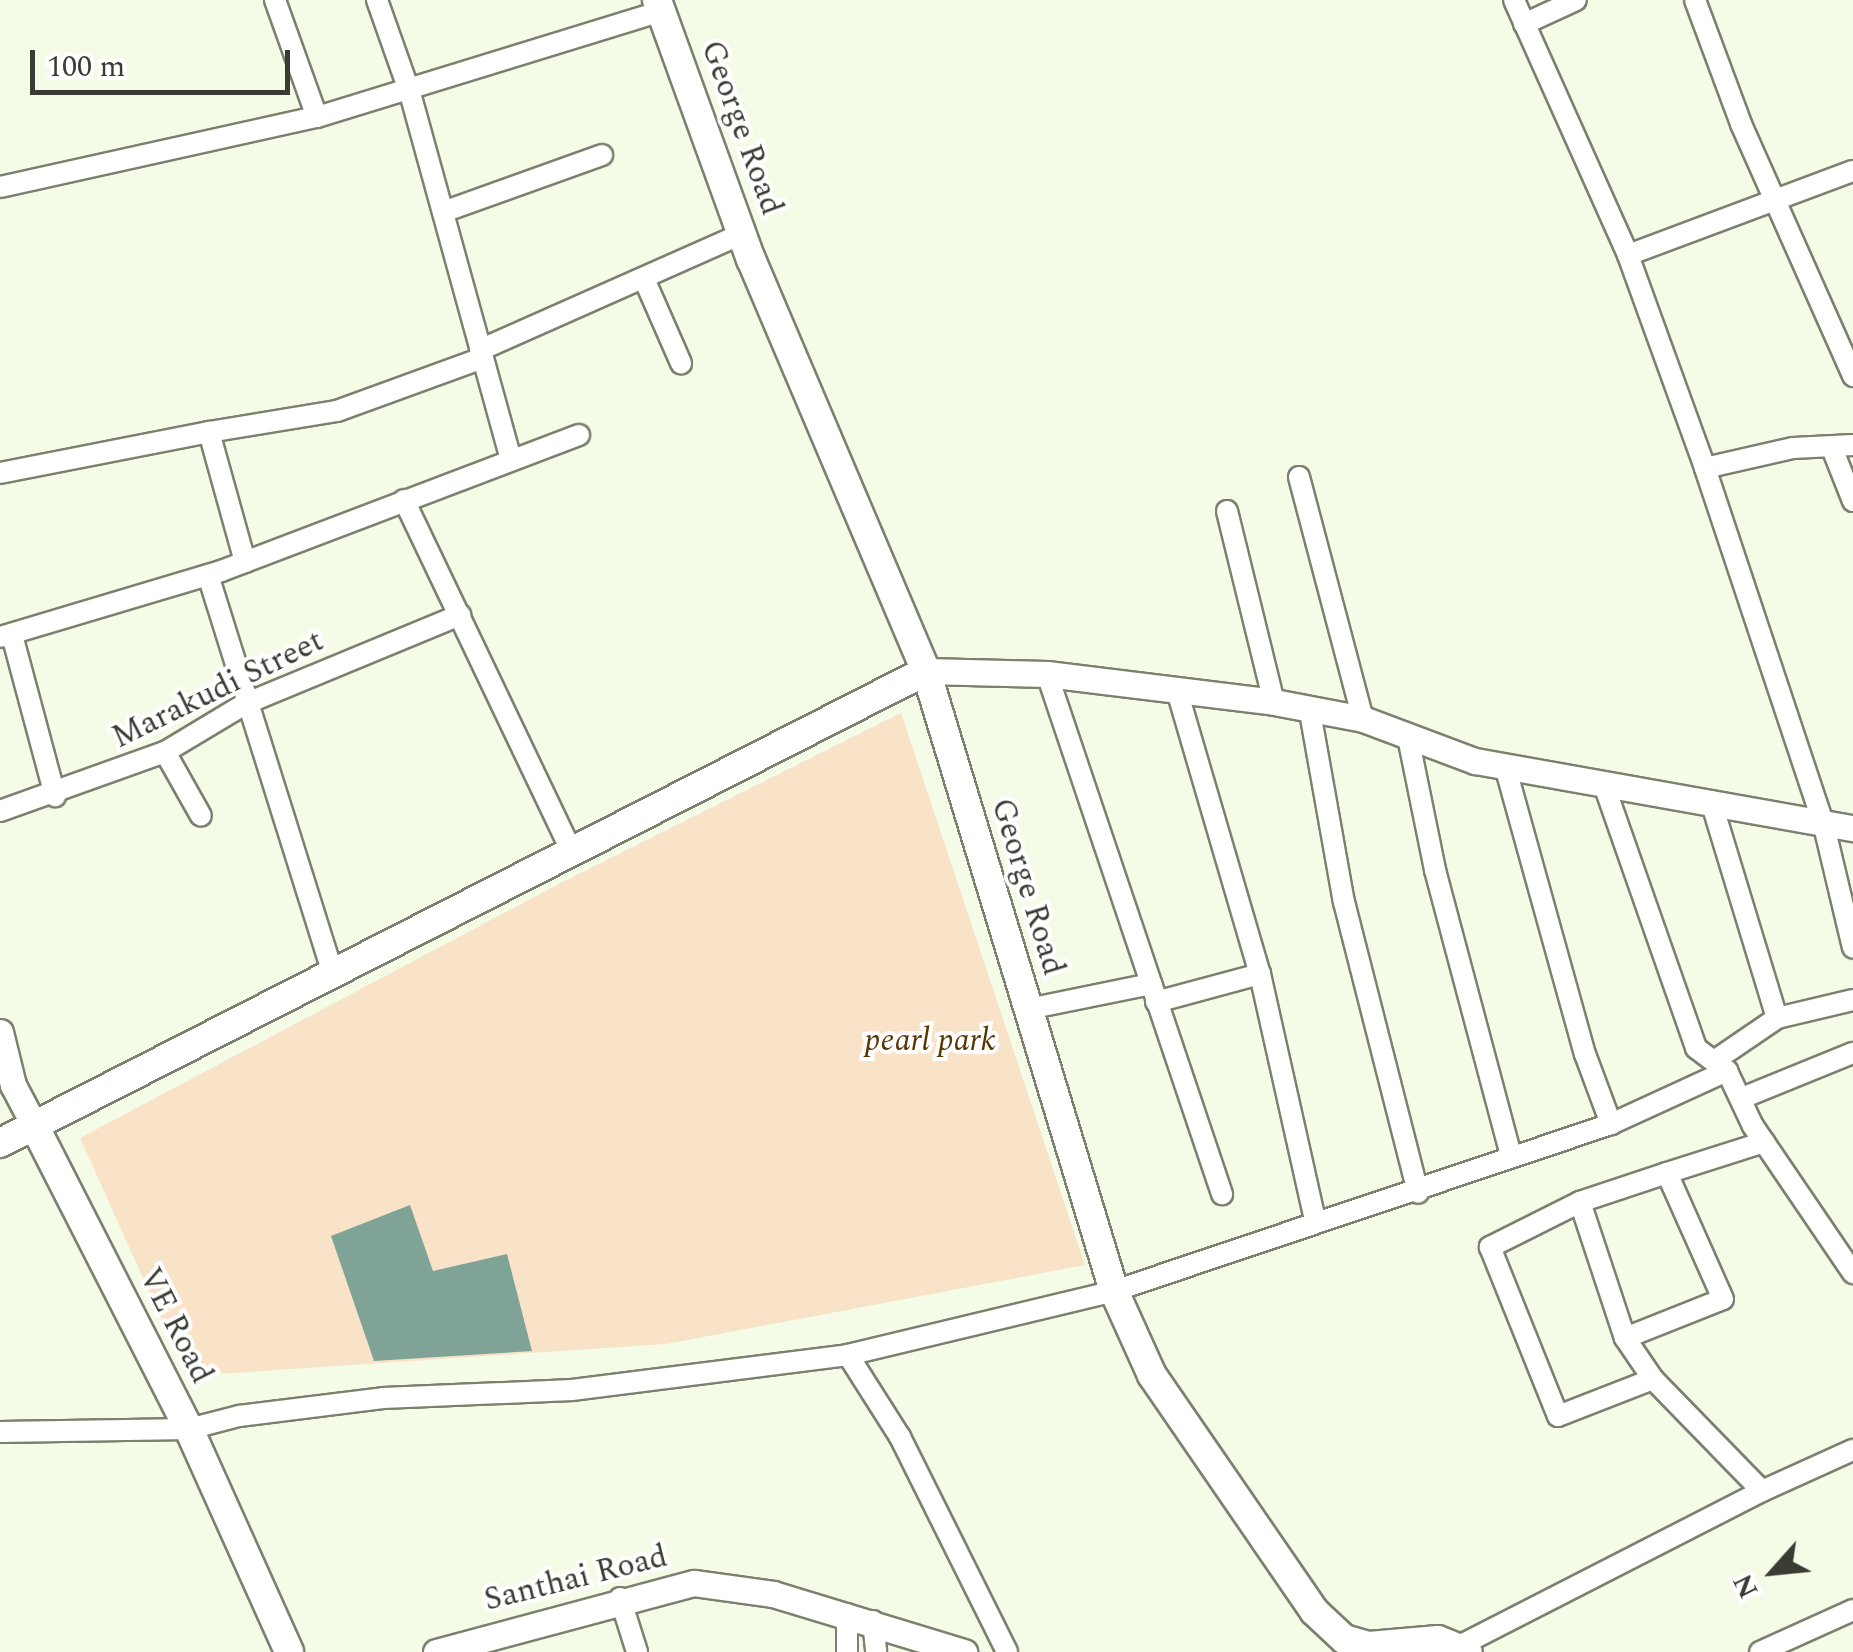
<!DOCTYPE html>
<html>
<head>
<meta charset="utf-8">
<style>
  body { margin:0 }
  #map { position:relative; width:1853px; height:1652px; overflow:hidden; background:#f4fbe6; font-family:Spectral,serif }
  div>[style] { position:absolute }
  .green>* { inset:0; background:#f9e3c8 }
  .water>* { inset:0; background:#7fa497 }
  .roads { filter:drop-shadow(2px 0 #7b816e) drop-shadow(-2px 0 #7b816e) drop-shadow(0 2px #7b816e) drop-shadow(0 -2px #7b816e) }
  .minor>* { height:20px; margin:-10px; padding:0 10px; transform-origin:10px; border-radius:10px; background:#fff }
  .tertiary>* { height:25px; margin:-12.5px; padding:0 12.5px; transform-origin:12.5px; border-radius:12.5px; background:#fff }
  .secondary>* { height:28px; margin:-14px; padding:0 14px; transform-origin:14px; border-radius:14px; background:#fff }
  span { translate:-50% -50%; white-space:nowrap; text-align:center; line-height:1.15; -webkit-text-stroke:8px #fff; paint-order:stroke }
  .street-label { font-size:32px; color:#3a3c34 }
  .park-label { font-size:32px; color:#553604; font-style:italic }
  .north { position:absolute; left:1723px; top:1522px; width:100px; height:100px; -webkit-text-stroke:8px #fff; paint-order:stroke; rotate:243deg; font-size:28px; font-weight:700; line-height:40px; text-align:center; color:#3a3c34 }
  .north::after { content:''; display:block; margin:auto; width:35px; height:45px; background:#3a3c34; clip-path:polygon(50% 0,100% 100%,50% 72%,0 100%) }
  .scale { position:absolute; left:30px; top:50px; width:260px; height:45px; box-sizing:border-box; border:5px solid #3a3c34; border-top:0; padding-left:12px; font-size:30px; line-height:35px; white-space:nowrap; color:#3a3c34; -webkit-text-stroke:8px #fff; paint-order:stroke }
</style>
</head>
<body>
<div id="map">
  <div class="green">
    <div style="clip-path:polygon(901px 713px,1085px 1265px,666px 1344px,187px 1376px,80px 1138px,553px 887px)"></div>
  </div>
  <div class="water">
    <div style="clip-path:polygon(410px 1205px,433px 1271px,507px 1254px,532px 1351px,374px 1361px,331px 1236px)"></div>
  </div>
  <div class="roads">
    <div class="minor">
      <div style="left:275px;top:0;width:124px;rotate:70.3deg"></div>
      <div style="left:377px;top:0;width:99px;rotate:70.5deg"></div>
      <div style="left:410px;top:93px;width:380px;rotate:74.6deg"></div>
      <div style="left:1514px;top:0;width:279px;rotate:65.9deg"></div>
      <div style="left:1628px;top:255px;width:226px;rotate:70.1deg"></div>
      <div style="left:1705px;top:468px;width:377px;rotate:71.6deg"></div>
      <div style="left:1824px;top:826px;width:125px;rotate:76.6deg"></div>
      <div style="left:1695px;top:0;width:132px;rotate:69.6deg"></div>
      <div style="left:1741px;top:124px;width:276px;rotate:66deg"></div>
      <div style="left:1524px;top:24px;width:57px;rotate:-24.8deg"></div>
      <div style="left:0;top:187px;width:325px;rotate:-12.5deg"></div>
      <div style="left:317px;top:117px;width:360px;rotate:-17.1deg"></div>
      <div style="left:443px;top:212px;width:169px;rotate:-19.7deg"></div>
      <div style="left:1628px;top:255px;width:240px;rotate:-20.5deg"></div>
      <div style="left:645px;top:281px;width:90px;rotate:66.3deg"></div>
      <div style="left:480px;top:350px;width:287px;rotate:-23.9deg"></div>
      <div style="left:209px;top:432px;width:130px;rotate:-9.3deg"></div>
      <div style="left:337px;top:411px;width:152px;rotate:-20deg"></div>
      <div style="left:1832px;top:448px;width:57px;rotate:68.4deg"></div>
      <div style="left:1705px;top:468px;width:90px;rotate:-12.8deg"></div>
      <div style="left:1793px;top:448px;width:60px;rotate:-2.9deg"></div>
      <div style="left:0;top:473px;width:213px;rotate:-11.1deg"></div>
      <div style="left:209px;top:432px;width:135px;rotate:74.5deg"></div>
      <div style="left:1299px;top:477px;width:250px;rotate:75.2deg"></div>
      <div style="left:404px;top:500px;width:391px;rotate:64.5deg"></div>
      <div style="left:1227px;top:511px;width:197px;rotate:76.2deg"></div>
      <div style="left:208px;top:575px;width:417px;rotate:72.6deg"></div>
      <div style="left:12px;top:635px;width:167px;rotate:75deg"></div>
      <div style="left:0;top:637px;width:231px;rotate:-16.6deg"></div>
      <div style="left:221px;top:571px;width:383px;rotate:-20.8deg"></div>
      <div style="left:1047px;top:674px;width:549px;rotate:71.4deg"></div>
      <div style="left:1178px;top:694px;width:292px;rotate:73.7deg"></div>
      <div style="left:1260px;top:974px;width:253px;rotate:77.4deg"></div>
      <div style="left:1310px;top:712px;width:193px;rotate:79.9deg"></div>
      <div style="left:1344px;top:902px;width:300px;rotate:75.7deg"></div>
      <div style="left:1408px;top:737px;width:136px;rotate:78.5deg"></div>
      <div style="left:1435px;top:870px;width:296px;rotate:75.1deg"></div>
      <div style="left:165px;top:752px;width:73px;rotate:60.6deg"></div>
      <div style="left:1505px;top:766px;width:299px;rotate:74.5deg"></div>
      <div style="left:1585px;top:1054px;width:75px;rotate:69.6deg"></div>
      <div style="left:1603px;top:782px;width:282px;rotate:70.7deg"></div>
      <div style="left:1696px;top:1048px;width:39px;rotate:37deg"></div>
      <div style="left:1711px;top:801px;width:227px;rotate:73.1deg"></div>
      <div style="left:0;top:811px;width:175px;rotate:-19.7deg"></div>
      <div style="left:165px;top:752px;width:93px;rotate:-31deg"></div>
      <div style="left:245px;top:704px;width:233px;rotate:-22.5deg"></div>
      <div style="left:1156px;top:1002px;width:108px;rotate:-15.1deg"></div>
      <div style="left:1028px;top:1009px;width:126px;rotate:-11.5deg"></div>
      <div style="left:1714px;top:1061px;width:76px;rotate:-34.3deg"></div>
      <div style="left:1777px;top:1018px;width:78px;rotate:-13.3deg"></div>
      <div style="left:1742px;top:1098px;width:120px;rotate:-22.1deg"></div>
      <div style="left:1667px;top:1173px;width:102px;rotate:-17.7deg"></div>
      <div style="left:1580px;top:1202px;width:143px;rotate:71.7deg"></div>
      <div style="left:848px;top:1355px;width:97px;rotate:57.6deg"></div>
      <div style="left:900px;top:1437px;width:240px;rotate:63.5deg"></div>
      <div style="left:0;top:1432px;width:189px;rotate:-0.9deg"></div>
      <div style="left:189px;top:1429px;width:52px;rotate:-14.6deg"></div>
      <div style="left:239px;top:1416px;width:145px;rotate:-7.1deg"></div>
      <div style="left:383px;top:1398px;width:189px;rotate:-2.4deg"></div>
      <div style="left:572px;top:1390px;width:278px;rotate:-7.2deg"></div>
      <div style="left:848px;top:1355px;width:274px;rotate:-13.5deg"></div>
      <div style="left:1114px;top:1291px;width:524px;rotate:-18.57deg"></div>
      <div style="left:1611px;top:1124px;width:128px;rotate:-24.6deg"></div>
      <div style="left:1727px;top:1071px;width:61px;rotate:64.7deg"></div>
      <div style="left:1753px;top:1126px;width:178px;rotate:55.8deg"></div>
      <div style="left:1762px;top:1491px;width:100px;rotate:-24.3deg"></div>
      <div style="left:620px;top:1598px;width:57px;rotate:72.5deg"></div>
      <div style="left:847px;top:1614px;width:38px;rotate:90deg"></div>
      <div style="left:873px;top:1621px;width:31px;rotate:84deg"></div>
      <div style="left:1459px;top:1646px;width:340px;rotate:-27.1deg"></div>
      <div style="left:1762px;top:1491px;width:156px;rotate:-134.2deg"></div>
      <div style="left:1653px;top:1379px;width:50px;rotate:-124.3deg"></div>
      <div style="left:1625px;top:1338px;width:105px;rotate:-21.7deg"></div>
      <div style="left:1723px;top:1299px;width:138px;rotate:-114deg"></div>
      <div style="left:1667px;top:1173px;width:92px;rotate:161.6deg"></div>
      <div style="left:1580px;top:1202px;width:101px;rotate:153.4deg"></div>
      <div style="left:1490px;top:1247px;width:182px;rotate:68.1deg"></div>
      <div style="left:1558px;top:1416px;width:102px;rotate:-21.3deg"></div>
      <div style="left:1760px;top:1652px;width:102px;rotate:-24.3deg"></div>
    </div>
    <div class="tertiary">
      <div style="left:926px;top:671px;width:121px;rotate:1.4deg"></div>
      <div style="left:1047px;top:674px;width:229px;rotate:7deg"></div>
      <div style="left:1274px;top:702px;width:91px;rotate:10.8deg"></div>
      <div style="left:1363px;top:719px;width:120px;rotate:20.6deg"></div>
      <div style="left:1475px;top:761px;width:384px;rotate:10.1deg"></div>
      <div style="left:0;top:1032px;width:55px;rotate:76.2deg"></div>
      <div style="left:13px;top:1085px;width:45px;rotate:62.3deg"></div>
      <div style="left:436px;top:1652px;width:267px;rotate:-15deg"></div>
      <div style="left:694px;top:1583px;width:80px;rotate:7.9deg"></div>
      <div style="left:773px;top:1594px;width:200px;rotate:16.9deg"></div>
    </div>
    <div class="secondary">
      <div style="left:657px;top:0;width:276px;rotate:70.1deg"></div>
      <div style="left:751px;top:259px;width:448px;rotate:67deg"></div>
      <div style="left:926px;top:671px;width:648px;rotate:73.13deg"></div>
      <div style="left:1114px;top:1291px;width:92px;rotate:65.7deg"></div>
      <div style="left:1152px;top:1375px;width:286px;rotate:55.5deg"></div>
      <div style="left:1314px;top:1611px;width:41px;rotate:43deg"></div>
      <div style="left:1344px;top:1639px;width:26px;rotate:16deg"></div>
      <div style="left:1369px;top:1646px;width:69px;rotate:-5deg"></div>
      <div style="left:1438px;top:1640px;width:32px;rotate:22deg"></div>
      <div style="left:34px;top:1125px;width:341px;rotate:63deg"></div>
      <div style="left:189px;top:1429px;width:244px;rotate:65.8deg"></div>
      <div style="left:0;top:1143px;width:1039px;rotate:-27.01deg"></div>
    </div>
  </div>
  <div class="street-label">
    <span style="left:741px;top:128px;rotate:70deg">George Road</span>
    <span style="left:218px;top:690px;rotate:-26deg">Marakudi Street</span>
    <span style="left:1027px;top:887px;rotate:73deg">George Road</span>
    <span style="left:175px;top:1326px;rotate:63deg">VE Road</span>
    <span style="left:576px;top:1579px;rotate:-14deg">Santhai Road</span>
  </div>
  <div class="park-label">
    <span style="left:930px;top:1041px">pearl park</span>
  </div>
  <div class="north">N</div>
  <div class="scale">100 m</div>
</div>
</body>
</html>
